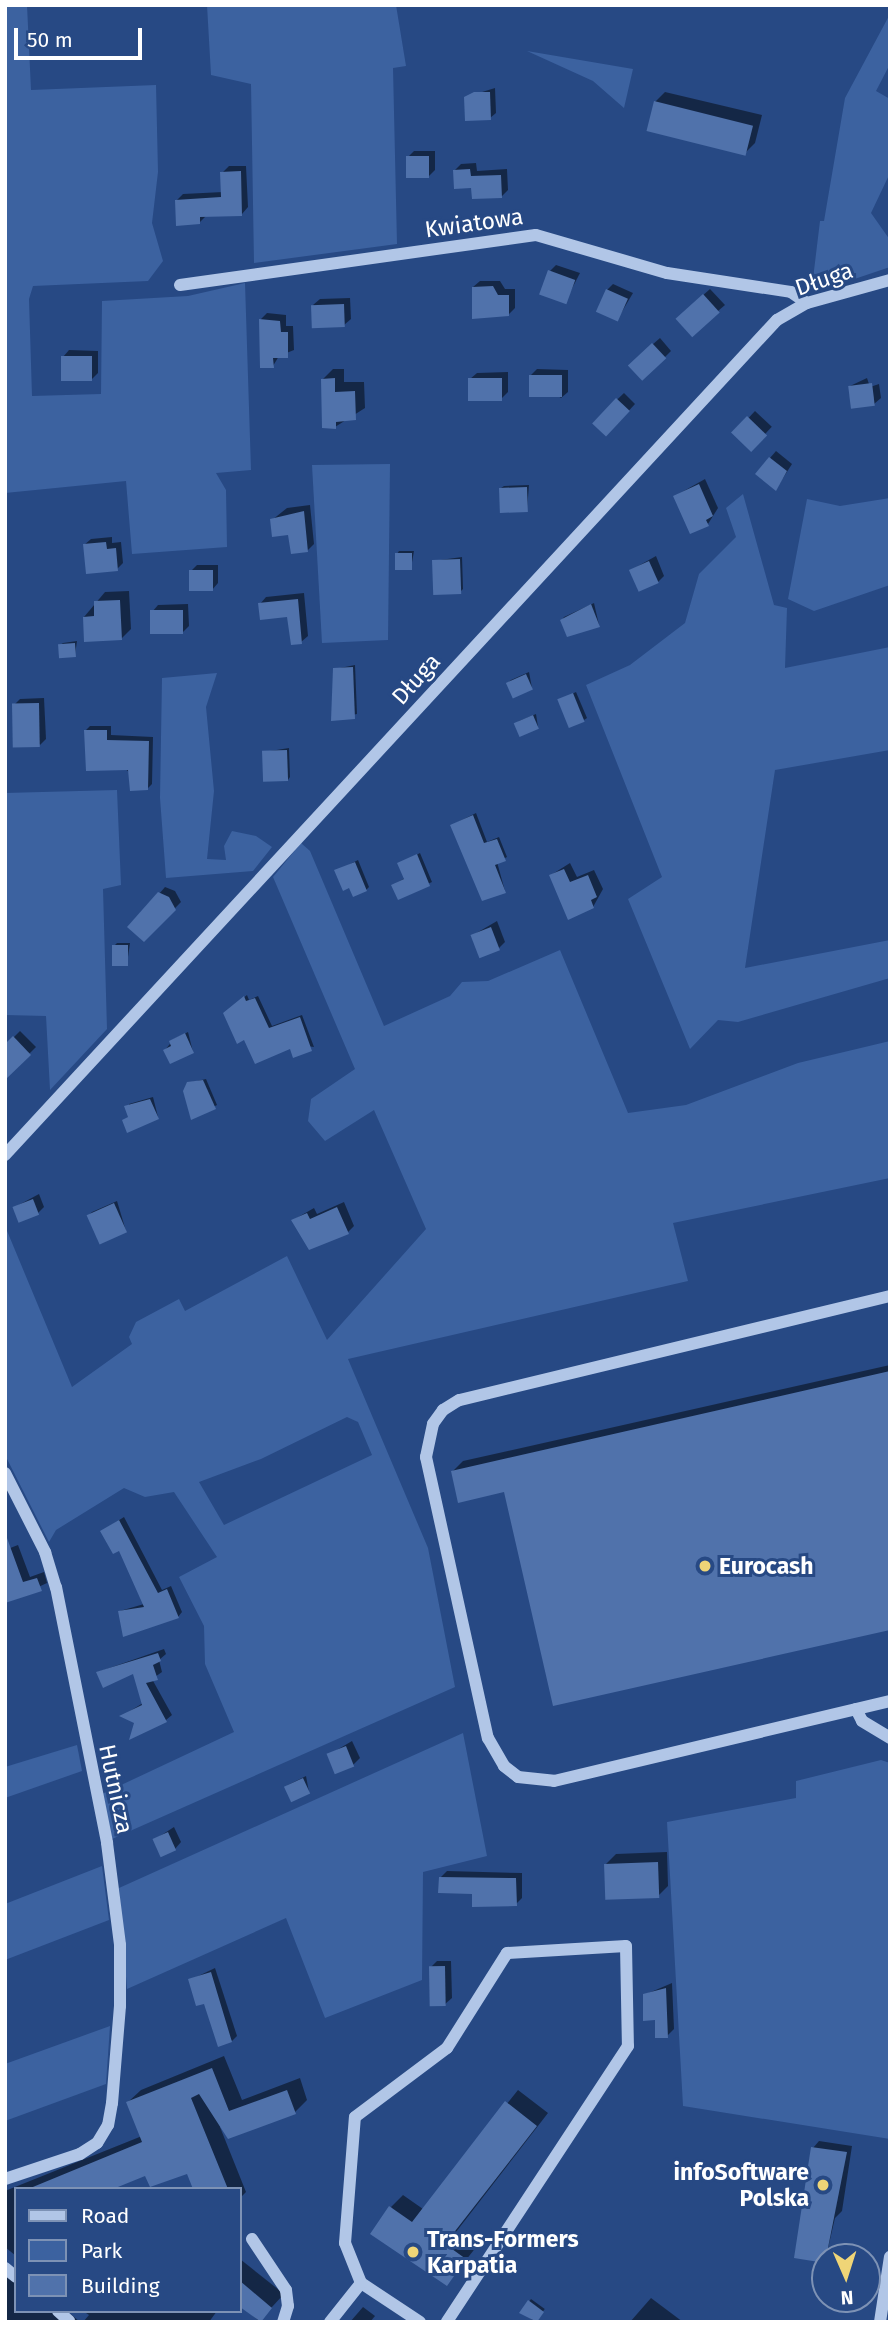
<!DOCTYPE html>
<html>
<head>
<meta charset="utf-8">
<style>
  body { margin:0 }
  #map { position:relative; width:895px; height:2327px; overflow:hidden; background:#274984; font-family:"Fira Sans",sans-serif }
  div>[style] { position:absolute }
  .green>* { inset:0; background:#3c62a0 }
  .shadow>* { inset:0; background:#0007; transform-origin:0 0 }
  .building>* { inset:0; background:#5072ab; transform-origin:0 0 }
  .minor>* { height:12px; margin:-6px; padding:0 6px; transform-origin:6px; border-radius:6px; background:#b1c6e7 }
  .dots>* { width:19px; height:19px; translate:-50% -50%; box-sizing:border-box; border:4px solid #274984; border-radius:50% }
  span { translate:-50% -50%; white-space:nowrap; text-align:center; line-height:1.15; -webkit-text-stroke:6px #274984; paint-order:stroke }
  .street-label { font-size:23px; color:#fff }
  .poi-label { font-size:23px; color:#fff; font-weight:700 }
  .left { translate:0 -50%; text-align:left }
  .right { translate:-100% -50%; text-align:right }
  .frame { position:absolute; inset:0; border:7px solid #fff; pointer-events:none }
  .legend { position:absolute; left:14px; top:2187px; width:228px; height:126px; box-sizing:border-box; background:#274984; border:2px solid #7d92b5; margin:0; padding:9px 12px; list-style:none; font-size:21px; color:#fff }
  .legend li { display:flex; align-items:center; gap:14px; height:35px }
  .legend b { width:35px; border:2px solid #7d92b5 }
  .north { position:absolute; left:811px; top:2243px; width:70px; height:70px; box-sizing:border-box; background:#274984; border:2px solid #7d92b5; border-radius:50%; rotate:177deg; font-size:19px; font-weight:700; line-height:28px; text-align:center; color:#fff }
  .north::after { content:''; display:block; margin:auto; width:24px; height:32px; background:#efd577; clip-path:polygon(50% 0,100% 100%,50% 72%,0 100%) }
  .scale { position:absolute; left:14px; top:28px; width:128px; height:32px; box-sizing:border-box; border:4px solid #fff; border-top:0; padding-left:9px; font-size:21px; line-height:24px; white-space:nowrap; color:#fff; -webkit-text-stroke:5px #274984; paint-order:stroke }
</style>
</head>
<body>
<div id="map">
  <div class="green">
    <div style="clip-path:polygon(5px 5px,27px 5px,31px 90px,156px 85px,158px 172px,152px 223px,163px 261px,148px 281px,33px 286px,29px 299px,32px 396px,101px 394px,102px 301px,188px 296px,245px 283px,251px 470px,216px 473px,226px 490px,227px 547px,132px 554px,126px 481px,5px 493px)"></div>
    <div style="clip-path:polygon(207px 5px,396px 5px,406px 66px,393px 68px,397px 244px,254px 263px,251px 84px,211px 75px)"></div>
    <div style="clip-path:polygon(890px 14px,890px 64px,876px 91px,890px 99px,890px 173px,871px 213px,890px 240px,890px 267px,816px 292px,812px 287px,820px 221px,824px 221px,845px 98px)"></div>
    <div style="clip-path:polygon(527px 51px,633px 69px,624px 108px,593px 81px)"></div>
    <div style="clip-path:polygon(390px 464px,388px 640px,322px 643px,312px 465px)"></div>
    <div style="clip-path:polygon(743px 494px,774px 605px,787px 608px,785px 668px,890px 647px,890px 750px,775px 770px,745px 968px,890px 940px,890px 978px,738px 1022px,718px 1020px,690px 1049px,628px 899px,662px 877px,586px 685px,630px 665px,685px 623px,699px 574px,736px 537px,726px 508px)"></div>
    <div style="clip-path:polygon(890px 498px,890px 585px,814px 611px,788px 599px,807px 499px,840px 506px)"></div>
    <div style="clip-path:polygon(217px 673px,206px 707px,214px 791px,207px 859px,226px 860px,224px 846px,232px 831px,256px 836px,272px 847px,253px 871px,166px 878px,160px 798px,162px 678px)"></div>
    <div style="clip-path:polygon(117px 790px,121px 885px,103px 889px,107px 1029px,50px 1090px,46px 1016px,5px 1015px,5px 793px)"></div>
    <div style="clip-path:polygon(evenodd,301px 843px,310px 851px,384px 1026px,450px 996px,462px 982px,488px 981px,560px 950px,628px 1113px,686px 1105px,798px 1063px,890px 1041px,890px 1178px,673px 1223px,688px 1281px,348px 1359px,428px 1548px,455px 1687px,112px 1839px,102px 1794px,234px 1732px,205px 1664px,204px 1626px,179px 1577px,217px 1557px,174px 1492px,145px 1497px,124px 1488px,56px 1530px,49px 1542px,5px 1455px,5px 1226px,72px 1387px,132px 1344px,129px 1337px,136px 1322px,179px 1299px,185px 1311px,287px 1256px,327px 1340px,426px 1229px,374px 1110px,325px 1141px,308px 1121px,311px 1099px,355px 1069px,273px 877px,301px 843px,347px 1417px,358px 1422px,372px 1455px,224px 1525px,199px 1482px,261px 1459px,347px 1417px)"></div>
    <div style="clip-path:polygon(463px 1733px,487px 1856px,423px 1872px,422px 1980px,325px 2018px,286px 1918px,127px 1989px,119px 1888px)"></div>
    <div style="clip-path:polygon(77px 1745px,82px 1771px,5px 1798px,5px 1767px)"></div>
    <div style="clip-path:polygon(881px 1760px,890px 1763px,890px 2139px,683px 2106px,667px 1822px,796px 1798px,796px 1781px)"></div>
    <div style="clip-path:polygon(102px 1866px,109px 1920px,5px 1960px,5px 1904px)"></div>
    <div style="clip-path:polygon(110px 2026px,106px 2084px,5px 2121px,5px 2064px)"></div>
  </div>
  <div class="shadow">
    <div style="clip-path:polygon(495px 88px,496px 113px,490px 118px,466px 97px)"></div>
    <div style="clip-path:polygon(665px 92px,762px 115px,755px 143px,745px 153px,655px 102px)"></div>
    <div style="clip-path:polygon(414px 151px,435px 151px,435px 170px,428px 177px,408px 157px)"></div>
    <div style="clip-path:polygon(476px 163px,477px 171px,507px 169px,508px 190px,502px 196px,473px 186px,455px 170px,461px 164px)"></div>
    <div style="clip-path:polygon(229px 166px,246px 166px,248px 207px,242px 214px,207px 215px,199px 223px,176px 201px,183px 194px,223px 192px,222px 173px)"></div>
    <div style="clip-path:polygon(556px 265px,580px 273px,565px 302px,550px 271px)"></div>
    <div style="clip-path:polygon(480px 281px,500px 281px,505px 289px,515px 289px,515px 308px,508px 315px,473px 287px)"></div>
    <div style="clip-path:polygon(613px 284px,633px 293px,617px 320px,607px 290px)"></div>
    <div style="clip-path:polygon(710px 289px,725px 305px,718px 311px,684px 312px)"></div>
    <div style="clip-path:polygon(350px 298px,351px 319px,344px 325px,313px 305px,320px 299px)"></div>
    <div style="clip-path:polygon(267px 313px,286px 315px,286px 326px,293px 326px,294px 350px,279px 356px,273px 366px,260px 320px)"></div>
    <div style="clip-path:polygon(660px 338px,671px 351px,665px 357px,636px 359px)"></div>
    <div style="clip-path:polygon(69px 350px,98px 351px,98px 373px,91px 380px,63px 357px)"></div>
    <div style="clip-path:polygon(333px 369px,344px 369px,344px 382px,364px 382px,365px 408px,335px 427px,323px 379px)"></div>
    <div style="clip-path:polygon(537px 369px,568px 370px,568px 392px,561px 398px,530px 376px)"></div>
    <div style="clip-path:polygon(508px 372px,508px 392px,501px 399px,470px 379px,477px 373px)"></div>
    <div style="clip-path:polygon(867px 378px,870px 387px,879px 384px,881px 398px,874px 404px,850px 386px)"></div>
    <div style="clip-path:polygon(624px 393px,635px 404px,613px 428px,594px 422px)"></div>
    <div style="left:755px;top:411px;width:23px;height:30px;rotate:43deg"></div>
    <div style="clip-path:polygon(776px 451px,792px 464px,776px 489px,770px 458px)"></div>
    <div style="clip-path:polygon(705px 479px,718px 508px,708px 524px,675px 496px)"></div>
    <div style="clip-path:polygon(529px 485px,527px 510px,501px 488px,504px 486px)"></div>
    <div style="clip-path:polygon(310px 505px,314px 544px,307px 551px,272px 520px,287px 508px)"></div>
    <div style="clip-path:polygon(112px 537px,112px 543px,121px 542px,123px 563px,117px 569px,84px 545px,91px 539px)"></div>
    <div style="clip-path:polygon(399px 551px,414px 551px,411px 568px,397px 554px)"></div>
    <div style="clip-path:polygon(656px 556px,664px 576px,658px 582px,631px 570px)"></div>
    <div style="clip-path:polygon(462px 557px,463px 589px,460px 592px,433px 561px)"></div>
    <div style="clip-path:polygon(197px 565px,218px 565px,218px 583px,212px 590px,191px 571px)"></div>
    <div style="clip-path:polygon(5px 572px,7px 572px,5px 618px)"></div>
    <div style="clip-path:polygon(129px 591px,131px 629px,121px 639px,84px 617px,105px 592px)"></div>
    <div style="clip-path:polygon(304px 593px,308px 636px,301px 642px,289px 615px,260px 604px,266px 597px)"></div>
    <div style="clip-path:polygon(594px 603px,599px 625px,562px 620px,564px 617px)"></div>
    <div style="clip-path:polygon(188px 604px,189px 626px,183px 632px,152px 612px,158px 605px)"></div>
    <div style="clip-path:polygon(77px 641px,75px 655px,60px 645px,63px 643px)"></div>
    <div style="clip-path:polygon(355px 665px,357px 714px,333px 719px,335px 669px)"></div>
    <div style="clip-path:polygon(529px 672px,532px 688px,508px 683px,511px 680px)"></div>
    <div style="clip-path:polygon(576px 692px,587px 718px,584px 720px,559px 700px)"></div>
    <div style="clip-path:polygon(44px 698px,46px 739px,40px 745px,14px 705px,20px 699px)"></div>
    <div style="clip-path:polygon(536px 714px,538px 727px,516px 724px,519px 721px)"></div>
    <div style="clip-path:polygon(90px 726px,111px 726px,111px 735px,153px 737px,152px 784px,147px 789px,85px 731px)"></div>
    <div style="clip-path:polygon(289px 748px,290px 777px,288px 780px,264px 752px)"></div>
    <div style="clip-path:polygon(476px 813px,487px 842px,499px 837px,507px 857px,497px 862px,505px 891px,452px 825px)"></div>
    <div style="clip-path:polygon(420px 853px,432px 882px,399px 897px,393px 885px,405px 878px,399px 864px)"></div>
    <div style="clip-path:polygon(358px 860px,369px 887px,366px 890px,337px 871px)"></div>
    <div style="clip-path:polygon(570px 863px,577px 877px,594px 870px,603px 889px,593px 907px,551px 875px)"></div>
    <div style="clip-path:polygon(165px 887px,175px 891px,181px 902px,144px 940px,159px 894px)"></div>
    <div style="clip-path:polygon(497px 921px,505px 942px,499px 948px,473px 935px)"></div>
    <div style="clip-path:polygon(117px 943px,130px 943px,127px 964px,114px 946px)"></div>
    <div style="clip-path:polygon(247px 995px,249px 1000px,258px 996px,272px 1026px,302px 1015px,314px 1047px,245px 1038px,228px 1010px)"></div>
    <div style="clip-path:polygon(20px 1031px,36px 1047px,10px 1073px,5px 1046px)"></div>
    <div style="clip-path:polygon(188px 1032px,193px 1052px,165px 1050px,174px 1039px)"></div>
    <div style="clip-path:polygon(206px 1079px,217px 1105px,192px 1118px,188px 1083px)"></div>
    <div style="clip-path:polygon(153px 1097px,158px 1117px,124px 1120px,130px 1116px,129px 1104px)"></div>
    <div style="clip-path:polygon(39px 1194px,44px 1207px,38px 1213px,15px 1207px)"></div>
    <div style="clip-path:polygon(117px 1201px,126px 1231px,89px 1215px,92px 1212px)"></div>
    <div style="clip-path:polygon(344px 1202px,354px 1226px,348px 1232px,293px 1220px,314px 1208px,317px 1214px)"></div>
    <div style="clip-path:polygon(890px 1365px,890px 1628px,453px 1471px,463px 1461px)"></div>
    <div style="clip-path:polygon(124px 1517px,162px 1590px,171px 1586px,182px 1612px,178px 1617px,120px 1611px,144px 1604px,120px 1548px,102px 1531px)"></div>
    <div style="clip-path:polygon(18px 1545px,30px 1577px,44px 1572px,47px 1583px,8px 1601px,5px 1550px)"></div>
    <div style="clip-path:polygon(164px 1649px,166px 1654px,159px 1660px,162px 1672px,152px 1679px,172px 1715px,166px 1720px,136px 1722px,122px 1716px,143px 1703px,134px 1672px,98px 1672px)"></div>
    <div style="clip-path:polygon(352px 1741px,360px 1758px,353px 1765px,330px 1754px)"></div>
    <div style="clip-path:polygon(306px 1776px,309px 1792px,286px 1787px,288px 1785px)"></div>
    <div style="clip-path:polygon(174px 1827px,181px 1842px,175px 1849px,154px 1840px)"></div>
    <div style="clip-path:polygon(667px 1852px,668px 1886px,658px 1896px,606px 1864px,616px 1854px)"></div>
    <div style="clip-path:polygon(447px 1871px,522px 1873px,522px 1898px,516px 1904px,473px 1892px,440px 1878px)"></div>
    <div style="clip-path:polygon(437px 1961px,451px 1961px,452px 1998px,445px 2004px,430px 1968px)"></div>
    <div style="clip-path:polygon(215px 1968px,237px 2036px,232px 2041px,190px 1980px)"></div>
    <div style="clip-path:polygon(672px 1983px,674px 2029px,667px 2036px,644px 1995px)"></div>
    <div style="clip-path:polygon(224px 2056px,242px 2100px,300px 2078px,307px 2100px,295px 2112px,220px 2127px,246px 2192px,240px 2198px,240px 2189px,195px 2189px,188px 2172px,146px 2173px,108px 2189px,16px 2189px,16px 2256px,5px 2247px,5px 2191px,142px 2136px,128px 2102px,141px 2090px)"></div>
    <div style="clip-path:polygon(518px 2090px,548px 2113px,456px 2232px,477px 2246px,447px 2284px,391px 2207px,403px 2195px,423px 2209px)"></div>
    <div style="clip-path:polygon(819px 2141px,852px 2146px,842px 2211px,835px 2218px,826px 2257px,813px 2148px)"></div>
    <div style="clip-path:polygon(240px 2259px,284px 2294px,259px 2321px,240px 2305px)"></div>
    <div style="clip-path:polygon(16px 2269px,16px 2311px,67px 2311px,80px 2322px,5px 2322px,5px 2274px)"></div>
    <div style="clip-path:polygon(651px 2298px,683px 2322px,630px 2322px)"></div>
    <div style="left:531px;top:2299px;width:17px;height:16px;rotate:36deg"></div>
    <div style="clip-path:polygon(363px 2307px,375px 2316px,370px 2322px,350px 2322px)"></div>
    <div style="clip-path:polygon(83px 2311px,217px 2311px,209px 2322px,83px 2322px,89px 2315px)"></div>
  </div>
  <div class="building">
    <div style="clip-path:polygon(474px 92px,490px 92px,491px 120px,465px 121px,464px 97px)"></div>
    <div style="left:654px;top:101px;width:102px;height:31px;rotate:14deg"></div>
    <div style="left:429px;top:156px;width:22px;height:23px;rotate:90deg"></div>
    <div style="clip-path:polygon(470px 169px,471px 176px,501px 175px,502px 198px,472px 199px,471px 188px,454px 189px,453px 170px)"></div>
    <div style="clip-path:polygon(241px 171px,242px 216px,200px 217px,200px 224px,176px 226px,175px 200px,221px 197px,220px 172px)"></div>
    <div style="left:548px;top:270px;width:29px;height:26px;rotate:20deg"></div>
    <div style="clip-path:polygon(493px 286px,498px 295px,509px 295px,509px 316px,472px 319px,472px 287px)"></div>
    <div style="left:606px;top:289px;width:24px;height:25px;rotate:24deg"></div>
    <div style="left:703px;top:294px;width:25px;height:37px;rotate:48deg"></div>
    <div style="left:344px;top:304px;width:23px;height:33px;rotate:88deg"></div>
    <div style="clip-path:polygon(259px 319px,280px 321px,281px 332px,288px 332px,288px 358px,273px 358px,274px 368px,260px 368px)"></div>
    <div style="left:652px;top:343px;width:21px;height:33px;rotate:47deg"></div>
    <div style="left:61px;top:356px;width:31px;height:25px"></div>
    <div style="left:529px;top:375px;width:33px;height:22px"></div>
    <div style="clip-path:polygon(335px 378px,335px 392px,355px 391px,356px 420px,336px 422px,336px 429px,322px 428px,321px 379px)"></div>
    <div style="left:468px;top:378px;width:34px;height:23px"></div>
    <div style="left:872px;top:383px;width:23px;height:24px;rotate:83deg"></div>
    <div style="left:616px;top:398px;width:19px;height:35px;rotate:43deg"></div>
    <div style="left:747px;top:416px;width:28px;height:23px;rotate:44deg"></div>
    <div style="clip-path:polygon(769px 457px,787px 471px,776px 491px,755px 474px)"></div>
    <div style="clip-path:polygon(699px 484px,713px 516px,706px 520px,709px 526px,690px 534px,673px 496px)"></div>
    <div style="left:527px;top:487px;width:25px;height:28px;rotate:88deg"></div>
    <div style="clip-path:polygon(304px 511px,308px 552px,291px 554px,288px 535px,272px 537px,270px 519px)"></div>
    <div style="clip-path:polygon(106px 542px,107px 549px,116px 548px,118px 571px,86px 574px,83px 544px)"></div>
    <div style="left:395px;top:553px;width:17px;height:17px"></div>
    <div style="left:460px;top:559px;width:35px;height:28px;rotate:88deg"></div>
    <div style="left:649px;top:561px;width:24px;height:22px;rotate:66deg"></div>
    <div style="left:189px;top:570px;width:24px;height:21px"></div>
    <div style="clip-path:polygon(298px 599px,302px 644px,291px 645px,287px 617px,260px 620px,258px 603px)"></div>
    <div style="clip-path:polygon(120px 600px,122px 640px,84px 642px,83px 617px,94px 616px,94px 601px)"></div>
    <div style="clip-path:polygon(591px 604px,600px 627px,567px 637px,560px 620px)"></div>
    <div style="left:183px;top:610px;width:24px;height:33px;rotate:90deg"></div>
    <div style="left:75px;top:643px;width:14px;height:17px;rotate:86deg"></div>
    <div style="clip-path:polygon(353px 667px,355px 719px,331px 721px,333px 668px)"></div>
    <div style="left:526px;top:674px;width:17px;height:22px;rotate:66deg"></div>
    <div style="left:573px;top:693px;width:31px;height:17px;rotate:68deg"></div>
    <div style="left:39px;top:703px;width:44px;height:27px;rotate:89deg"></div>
    <div style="left:533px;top:715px;width:15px;height:21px;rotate:67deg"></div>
    <div style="clip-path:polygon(84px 730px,107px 730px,107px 740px,149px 741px,148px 790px,130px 791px,128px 770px,86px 771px)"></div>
    <div style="left:287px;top:750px;width:31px;height:25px;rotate:88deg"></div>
    <div style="clip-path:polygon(473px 815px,484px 843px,497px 839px,506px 861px,495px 865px,506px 893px,482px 901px,450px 825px)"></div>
    <div style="clip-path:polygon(417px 854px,430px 886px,398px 900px,391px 885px,404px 879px,397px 863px)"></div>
    <div style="clip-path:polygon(355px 862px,367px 891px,353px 897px,349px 888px,343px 891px,334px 870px)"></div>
    <div style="clip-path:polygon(564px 869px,570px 882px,588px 875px,597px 897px,591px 900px,594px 908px,568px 920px,549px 875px)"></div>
    <div style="clip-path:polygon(158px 892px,169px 897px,176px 910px,144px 942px,127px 927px)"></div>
    <div style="left:491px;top:927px;width:25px;height:22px;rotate:69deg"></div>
    <div style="left:112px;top:945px;width:16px;height:21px"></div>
    <div style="clip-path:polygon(244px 996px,246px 1001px,255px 998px,269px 1028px,300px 1017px,312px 1051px,293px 1058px,290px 1049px,255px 1064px,244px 1040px,237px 1044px,223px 1013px)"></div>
    <div style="clip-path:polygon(185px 1033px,194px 1053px,170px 1064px,163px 1050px,171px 1046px,169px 1041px)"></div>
    <div style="clip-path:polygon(13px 1036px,31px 1055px,5px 1080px,5px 1044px)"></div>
    <div style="clip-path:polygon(203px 1080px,216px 1109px,191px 1120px,183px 1091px,187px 1082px)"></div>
    <div style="clip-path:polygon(150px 1099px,159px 1119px,127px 1133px,122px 1120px,128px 1117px,124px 1106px)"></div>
    <div style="left:33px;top:1199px;width:17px;height:22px;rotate:69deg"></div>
    <div style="left:114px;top:1203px;width:32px;height:30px;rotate:66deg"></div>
    <div style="clip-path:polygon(337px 1207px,349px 1234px,309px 1250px,291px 1220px,307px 1213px,310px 1219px)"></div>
    <div style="clip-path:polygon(890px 1371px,890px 1630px,553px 1706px,504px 1492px,458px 1503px,451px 1471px)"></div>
    <div style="clip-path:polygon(119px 1520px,158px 1593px,167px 1589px,179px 1618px,123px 1637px,118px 1611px,144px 1607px,119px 1551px,113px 1554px,100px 1531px)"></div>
    <div style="clip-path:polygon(7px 1538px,23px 1582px,37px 1578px,42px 1591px,5px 1603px)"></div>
    <div style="clip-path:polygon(158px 1653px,161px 1661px,153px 1665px,158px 1680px,146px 1683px,167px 1722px,129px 1740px,134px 1723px,119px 1716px,142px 1705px,133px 1674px,103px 1688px,96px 1672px)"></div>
    <div style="left:346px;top:1746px;width:22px;height:21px;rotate:68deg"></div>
    <div style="left:303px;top:1778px;width:17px;height:21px;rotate:65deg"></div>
    <div style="left:168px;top:1832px;width:20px;height:17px;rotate:66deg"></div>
    <div style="left:658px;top:1862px;width:36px;height:54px;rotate:88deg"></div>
    <div style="clip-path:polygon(439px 1877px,516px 1878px,517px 1906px,472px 1907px,472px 1894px,438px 1893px)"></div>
    <div style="left:445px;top:1966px;width:40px;height:16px;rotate:89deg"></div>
    <div style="clip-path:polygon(211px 1972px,232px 2042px,218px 2047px,204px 2004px,196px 2006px,188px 1979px)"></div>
    <div style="clip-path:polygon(666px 1988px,668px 2038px,655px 2038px,655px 2020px,643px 2021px,643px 1994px)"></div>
    <div style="clip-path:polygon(212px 2068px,229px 2111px,287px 2090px,296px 2114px,228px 2139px,199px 2094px,191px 2098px,228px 2189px,193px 2189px,187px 2174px,150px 2187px,145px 2176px,113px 2189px,28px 2189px,142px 2142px,126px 2102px)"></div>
    <div style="clip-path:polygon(505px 2101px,537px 2126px,445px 2244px,466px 2259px,447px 2286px,370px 2234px,389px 2206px,412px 2222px)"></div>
    <div style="clip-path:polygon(811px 2147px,847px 2152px,825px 2263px,794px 2258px)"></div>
    <div style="clip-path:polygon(240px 2281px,272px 2308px,261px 2322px,240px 2307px)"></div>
    <div style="clip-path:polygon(528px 2300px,544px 2312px,537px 2322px,519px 2313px)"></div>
  </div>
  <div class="minor">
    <div style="left:180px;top:285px;width:359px;rotate:-8deg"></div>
    <div style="left:536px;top:235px;width:136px;rotate:16.2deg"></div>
    <div style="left:667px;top:273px;width:125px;rotate:8.7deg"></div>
    <div style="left:791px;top:292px;width:19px;rotate:35deg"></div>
    <div style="left:5px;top:1155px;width:1137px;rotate:-47.25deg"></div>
    <div style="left:777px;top:320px;width:34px;rotate:-30deg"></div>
    <div style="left:807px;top:303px;width:86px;rotate:-15.5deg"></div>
    <div style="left:890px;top:1296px;width:443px;rotate:166.4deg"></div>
    <div style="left:459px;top:1400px;width:19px;rotate:148deg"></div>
    <div style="left:443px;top:1410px;width:17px;rotate:126deg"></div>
    <div style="left:433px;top:1424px;width:34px;rotate:102deg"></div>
    <div style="left:426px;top:1457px;width:288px;rotate:77.6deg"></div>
    <div style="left:488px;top:1738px;width:32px;rotate:60deg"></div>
    <div style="left:504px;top:1766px;width:18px;rotate:38deg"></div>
    <div style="left:518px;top:1777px;width:36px;rotate:6deg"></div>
    <div style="left:554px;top:1781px;width:345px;rotate:-13.4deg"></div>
    <div style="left:5px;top:1473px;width:89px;rotate:63.1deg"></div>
    <div style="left:45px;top:1552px;width:37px;rotate:73deg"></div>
    <div style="left:56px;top:1587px;width:261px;rotate:78.7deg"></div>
    <div style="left:107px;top:1843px;width:103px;rotate:82.7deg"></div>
    <div style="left:120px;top:1945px;width:61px;rotate:90deg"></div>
    <div style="left:120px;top:2006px;width:97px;rotate:94.7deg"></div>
    <div style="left:112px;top:2103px;width:22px;rotate:100deg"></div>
    <div style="left:108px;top:2125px;width:21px;rotate:121deg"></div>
    <div style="left:97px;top:2143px;width:20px;rotate:147deg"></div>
    <div style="left:80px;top:2154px;width:79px;rotate:161.6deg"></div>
    <div style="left:856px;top:1709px;width:13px;rotate:63deg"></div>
    <div style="left:862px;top:1721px;width:33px;rotate:31deg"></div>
    <div style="left:252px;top:2239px;width:61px;rotate:56.3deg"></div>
    <div style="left:286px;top:2290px;width:16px;rotate:83deg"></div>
    <div style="left:288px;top:2306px;width:17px;rotate:107deg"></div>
    <div style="left:5px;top:2268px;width:14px;rotate:39deg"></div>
    <div style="left:58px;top:2311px;width:15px;rotate:42deg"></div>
    <div style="left:330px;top:2322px;width:50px;rotate:-51.5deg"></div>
    <div style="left:420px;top:2322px;width:71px;rotate:-146.5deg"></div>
    <div style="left:361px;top:2283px;width:43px;rotate:-111.8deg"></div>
    <div style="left:345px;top:2243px;width:126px;rotate:-85.5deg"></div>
    <div style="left:355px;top:2117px;width:115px;rotate:-36.9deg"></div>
    <div style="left:447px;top:2048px;width:112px;rotate:-57.7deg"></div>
    <div style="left:507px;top:1953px;width:119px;rotate:-3.4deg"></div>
    <div style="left:626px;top:1946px;width:100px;rotate:88.9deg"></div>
    <div style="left:628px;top:2046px;width:330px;rotate:123.3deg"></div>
    <div style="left:880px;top:2322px;width:66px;rotate:-81.3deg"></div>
  </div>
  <div class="dots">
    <div style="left:705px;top:1566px;background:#efd577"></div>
    <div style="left:823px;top:2185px;background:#efd577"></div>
    <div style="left:413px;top:2252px;background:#efd577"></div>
  </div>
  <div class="street-label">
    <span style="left:474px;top:223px;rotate:-8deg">Kwiatowa</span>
    <span style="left:824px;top:279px;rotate:-19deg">Długa</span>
    <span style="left:416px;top:679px;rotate:-48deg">Długa</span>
    <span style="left:116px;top:1789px;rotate:78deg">Hutnicza</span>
  </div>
  <div class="poi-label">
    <span class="left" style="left:719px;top:1566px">Eurocash</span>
    <span class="right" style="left:809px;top:2185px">infoSoftware<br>Polska</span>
    <span class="left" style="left:427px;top:2252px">Trans-Formers<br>Karpatia</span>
  </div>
  <div class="frame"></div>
  <ul class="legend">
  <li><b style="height:9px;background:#b1c6e7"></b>Road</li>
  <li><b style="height:19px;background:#3c62a0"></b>Park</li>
  <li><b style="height:19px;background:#5072ab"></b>Building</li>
  </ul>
  <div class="north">N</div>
  <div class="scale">50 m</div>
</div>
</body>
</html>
